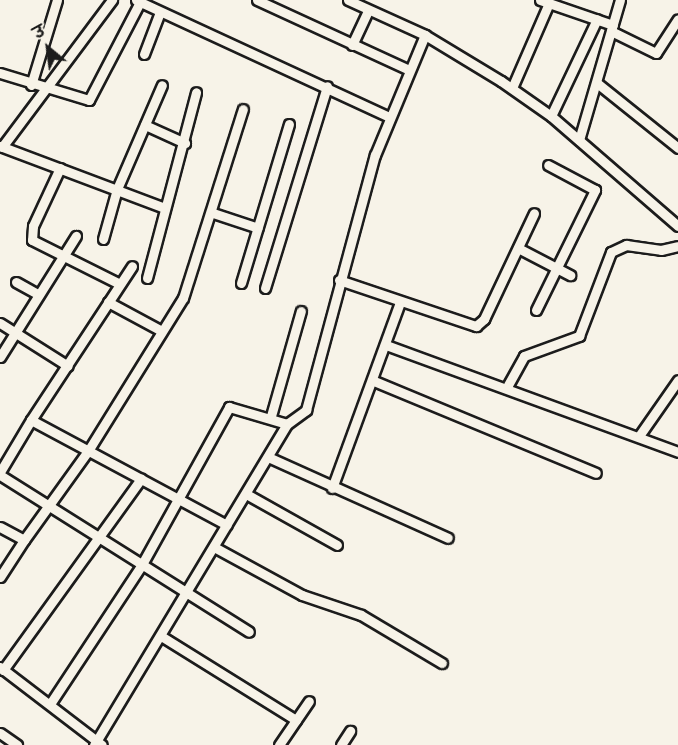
<!DOCTYPE html>
<html>
<head>
<meta charset="utf-8">
<style>
  body { margin:0 }
  #map { position:relative; width:678px; height:745px; overflow:hidden; background:#f7f3e8; font-family:Pangolin,"Playpen Sans Deva",sans-serif }
  div>[style] { position:absolute }
  .roads { filter:drop-shadow(2px 0 #1c1c1c) drop-shadow(-2px 0 #1c1c1c) drop-shadow(0 2px #1c1c1c) drop-shadow(0 -2px #1c1c1c) }
  .street>* { height:9px; margin:-4.5px; padding:0 4.5px; transform-origin:4.5px; border-radius:4.5px; background:#f7f3e8 }
  span { translate:-50% -50%; white-space:nowrap; text-align:center; line-height:1.15; -webkit-text-stroke:5px #f7f3e8; paint-order:stroke }
  .north { position:absolute; left:18px; top:18px; width:60px; height:60px; -webkit-text-stroke:4px #f7f3e8; paint-order:stroke; rotate:331deg; font-size:16px; font-weight:700; line-height:24px; text-align:center; color:#1c1c1c }
  .north::after { content:''; display:block; margin:auto; width:21px; height:27px; background:#1c1c1c; clip-path:polygon(50% 0,100% 100%,50% 72%,0 100%) }
</style>
</head>
<body>
<div id="map">
  <div class="roads">
    <div class="street">
      <div style="left:136px;top:0;width:279px;rotate:24.8deg"></div>
      <div style="left:257px;top:0;width:167px;rotate:24.7deg"></div>
      <div style="left:348px;top:0;width:85px;rotate:24.4deg"></div>
      <div style="left:425px;top:35px;width:89px;rotate:31.2deg"></div>
      <div style="left:501px;top:81px;width:61px;rotate:35deg"></div>
      <div style="left:551px;top:116px;width:168px;rotate:40.9deg"></div>
      <div style="left:540px;top:0;width:77px;rotate:18.9deg"></div>
      <div style="left:611px;top:31px;width:50px;rotate:26.1deg"></div>
      <div style="left:656px;top:53px;width:40px;rotate:-57.1deg"></div>
      <div style="left:352px;top:45px;width:38px;rotate:-65deg"></div>
      <div style="left:144px;top:54px;width:45px;rotate:-69.1deg"></div>
      <div style="left:0;top:73px;width:93px;rotate:16.9deg"></div>
      <div style="left:89px;top:100px;width:110px;rotate:-62.5deg"></div>
      <div style="left:597px;top:83px;width:104px;rotate:38.7deg"></div>
      <div style="left:31px;top:85px;width:89px;rotate:-73deg"></div>
      <div style="left:512px;top:88px;width:93px;rotate:-66.5deg"></div>
      <div style="left:551px;top:116px;width:107px;rotate:-64.6deg"></div>
      <div style="left:145px;top:125px;width:44px;rotate:24.2deg"></div>
      <div style="left:579px;top:140px;width:146px;rotate:-73.7deg"></div>
      <div style="left:0;top:146px;width:176px;rotate:20.6deg"></div>
      <div style="left:2px;top:147px;width:184px;rotate:-53.2deg"></div>
      <div style="left:60px;top:168px;width:64px;rotate:115deg"></div>
      <div style="left:33px;top:226px;width:14px;rotate:94deg"></div>
      <div style="left:32px;top:240px;width:98px;rotate:26.6deg"></div>
      <div style="left:213px;top:213px;width:47px;rotate:18.4deg"></div>
      <div style="left:103px;top:239px;width:52px;rotate:-74.4deg"></div>
      <div style="left:117px;top:189px;width:113px;rotate:-66.6deg"></div>
      <div style="left:518px;top:248px;width:59px;rotate:27.4deg"></div>
      <div style="left:147px;top:278px;width:192px;rotate:-75.2deg"></div>
      <div style="left:339px;top:280px;width:145px;rotate:18.6deg"></div>
      <div style="left:476px;top:326px;width:11px;rotate:-41deg"></div>
      <div style="left:484px;top:319px;width:117px;rotate:-64.7deg"></div>
      <div style="left:16px;top:282px;width:26px;rotate:29deg"></div>
      <div style="left:241px;top:283px;width:166px;rotate:-73.2deg"></div>
      <div style="left:265px;top:288px;width:211px;rotate:-72.9deg"></div>
      <div style="left:108px;top:302px;width:59px;rotate:28.3deg"></div>
      <div style="left:536px;top:310px;width:134px;rotate:-63.8deg"></div>
      <div style="left:595px;top:190px;width:53px;rotate:-152deg"></div>
      <div style="left:0;top:323px;width:80px;rotate:32.3deg"></div>
      <div style="left:386px;top:345px;width:311px;rotate:20.1deg"></div>
      <div style="left:0;top:357px;width:143px;rotate:-57.9deg"></div>
      <div style="left:374px;top:381px;width:240px;rotate:22.5deg"></div>
      <div style="left:508px;top:385px;width:33px;rotate:-61deg"></div>
      <div style="left:524px;top:356px;width:59px;rotate:-20deg"></div>
      <div style="left:579px;top:336px;width:90px;rotate:-69.1deg"></div>
      <div style="left:611px;top:252px;width:17px;rotate:-25deg"></div>
      <div style="left:626px;top:245px;width:35px;rotate:8deg"></div>
      <div style="left:661px;top:250px;width:17px;rotate:-13deg"></div>
      <div style="left:271px;top:416px;width:109px;rotate:-74.1deg"></div>
      <div style="left:31px;top:420px;width:184px;rotate:-56.7deg"></div>
      <div style="left:639px;top:436px;width:68px;rotate:-55.1deg"></div>
      <div style="left:268px;top:457px;width:197px;rotate:24.2deg"></div>
      <div style="left:0;top:472px;width:61px;rotate:-59.2deg"></div>
      <div style="left:31px;top:420px;width:222px;rotate:28.2deg"></div>
      <div style="left:0;top:475px;width:294px;rotate:32.2deg"></div>
      <div style="left:332px;top:488px;width:198px;rotate:-69.9deg"></div>
      <div style="left:248px;top:495px;width:102px;rotate:29.3deg"></div>
      <div style="left:0;top:527px;width:27px;rotate:28deg"></div>
      <div style="left:24px;top:540px;width:110px;rotate:-54.3deg"></div>
      <div style="left:88px;top:451px;width:180px;rotate:-58.2deg"></div>
      <div style="left:183px;top:298px;width:198px;rotate:-72.4deg"></div>
      <div style="left:214px;top:547px;width:100px;rotate:28.6deg"></div>
      <div style="left:302px;top:595px;width:62px;rotate:18.7deg"></div>
      <div style="left:361px;top:615px;width:94px;rotate:30.7deg"></div>
      <div style="left:0;top:577px;width:44px;rotate:-57deg"></div>
      <div style="left:161px;top:636px;width:159px;rotate:31.9deg"></div>
      <div style="left:0;top:667px;width:128px;rotate:37.4deg"></div>
      <div style="left:3px;top:670px;width:236px;rotate:-54.2deg"></div>
      <div style="left:50px;top:704px;width:165px;rotate:-56.6deg"></div>
      <div style="left:141px;top:566px;width:182px;rotate:-61deg"></div>
      <div style="left:229px;top:407px;width:60px;rotate:16.3deg"></div>
      <div style="left:0;top:733px;width:21px;rotate:35deg"></div>
      <div style="left:94px;top:745px;width:375px;rotate:-59deg"></div>
      <div style="left:287px;top:424px;width:24px;rotate:-36deg"></div>
      <div style="left:306px;top:410px;width:264px;rotate:-74.9deg"></div>
      <div style="left:375px;top:155px;width:130px;rotate:-67.4deg"></div>
      <div style="left:279px;top:745px;width:53px;rotate:-55.7deg"></div>
      <div style="left:341px;top:745px;width:17px;rotate:-57deg"></div>
    </div>
  </div>
  <div class="north">उ</div>
</div>
</body>
</html>
